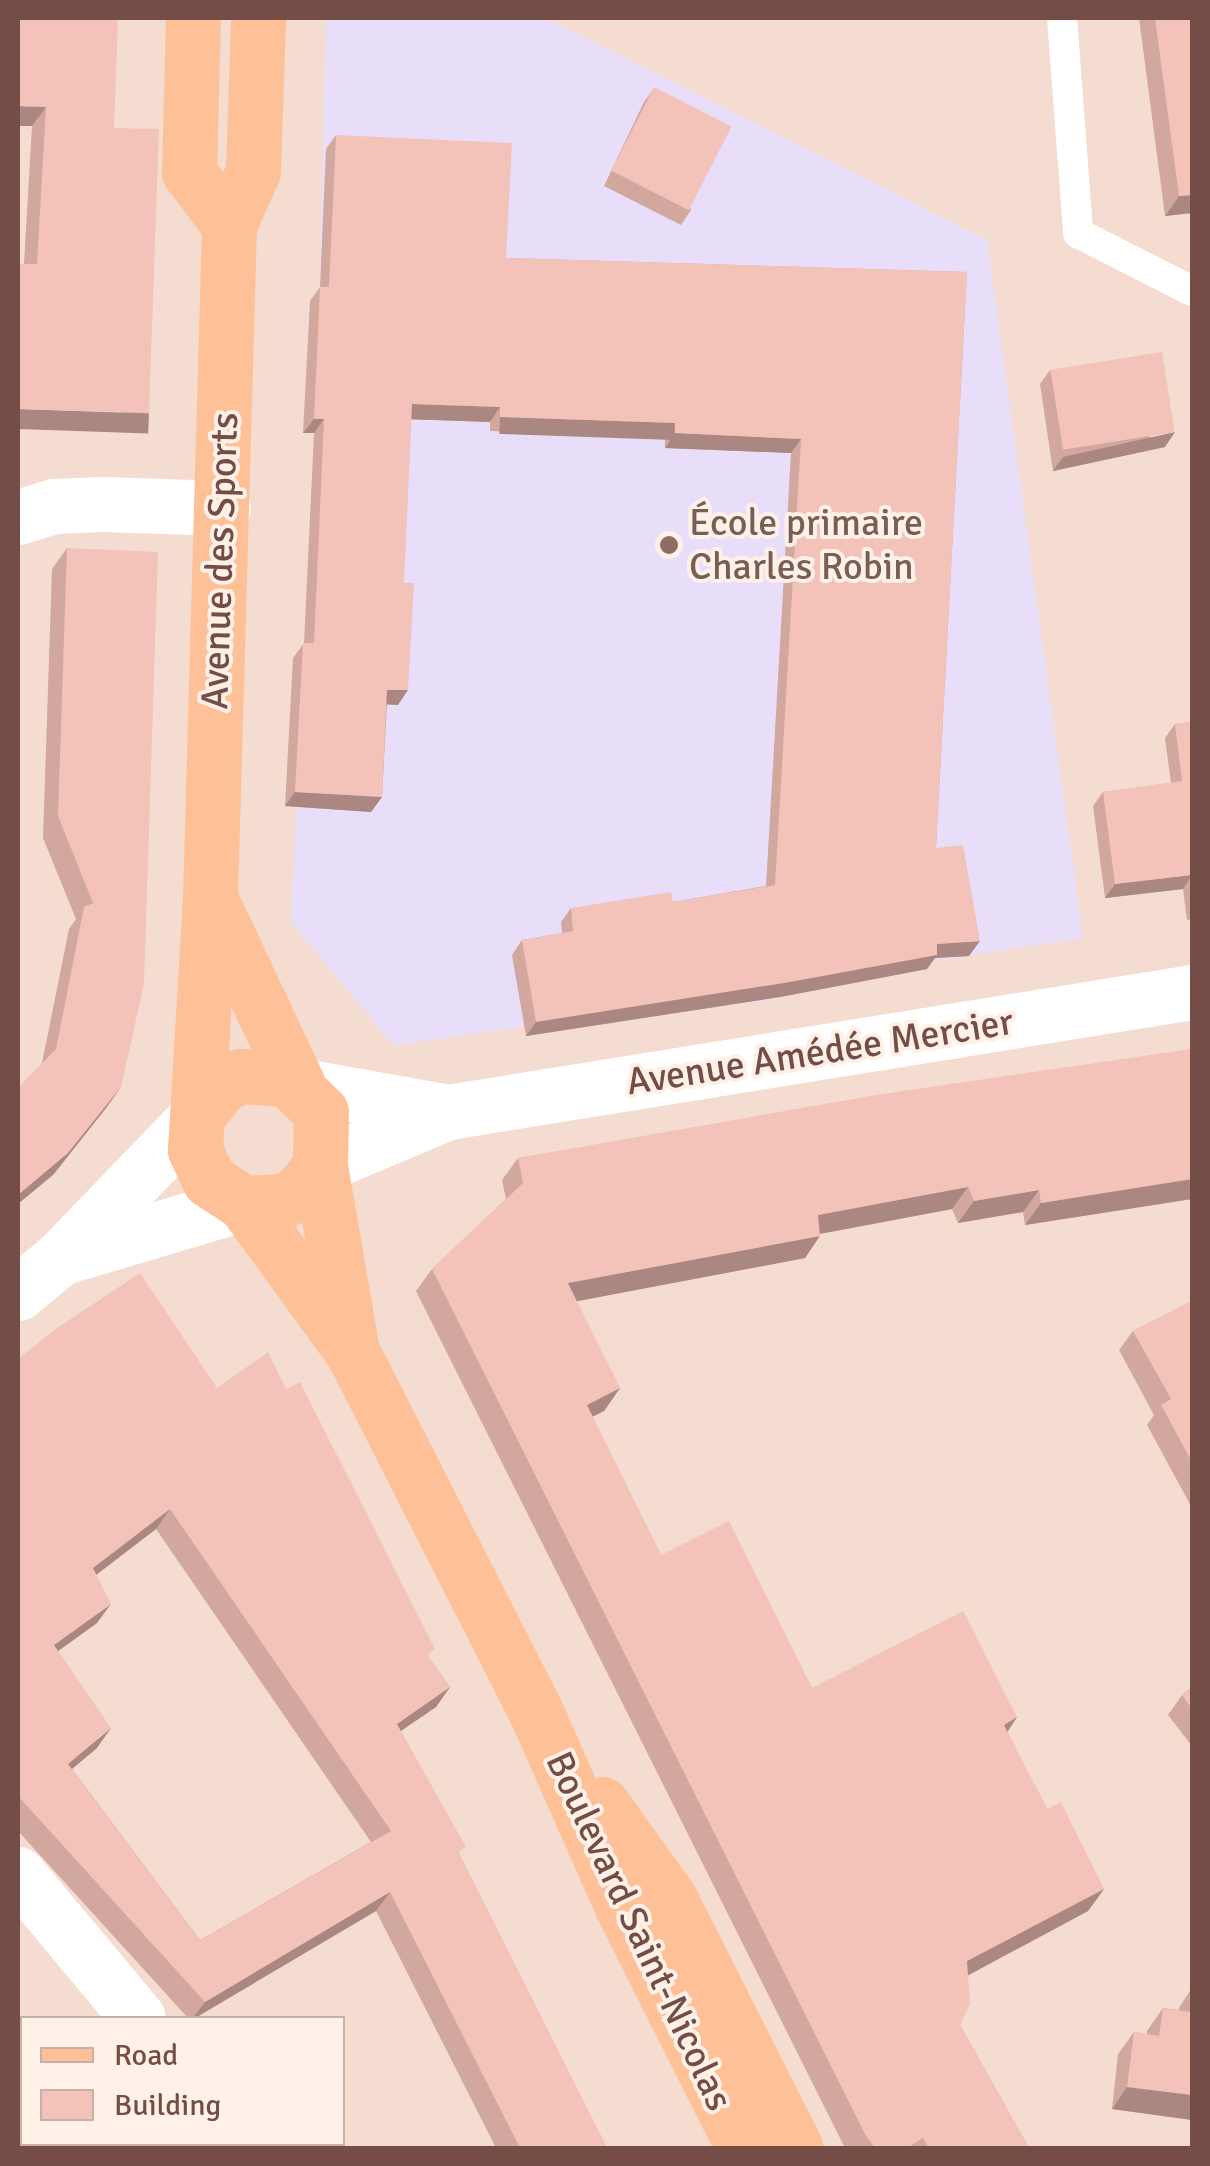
<!DOCTYPE html>
<html>
<head>
<meta charset="utf-8">
<style>
  body { margin:0 }
  #map { position:relative; width:1210px; height:2166px; overflow:hidden; background:#fdece1; font-family:Signika,sans-serif }
  div>[style] { position:absolute }
  .residential>* { inset:0; background:#f5dcd0 }
  .education>* { inset:0; background:#e9def9 }
  .lane>* { height:30px; margin:-15px; padding:0 15px; transform-origin:15px; border-radius:15px; background:#fff }
  .street>* { height:55px; margin:-27.5px; padding:0 27.5px; transform-origin:27.5px; border-radius:27.5px; background:#fff }
  .secondary>* { height:55px; margin:-27.5px; padding:0 27.5px; transform-origin:27.5px; border-radius:27.5px; background:#fff }
  .primary>* { height:55px; margin:-27.5px; padding:0 27.5px; transform-origin:27.5px; border-radius:27.5px; background:#fec197 }
  .wall>* { inset:0; background:#d1a79e }
  .shaded-wall>* { inset:0; background:#aa8881; transform-origin:0 0 }
  .building>* { inset:0; background:#f3c2b8; transform-origin:0 0 }
  .dots>* { width:28px; height:28px; translate:-50% -50%; box-sizing:border-box; border:5px solid #fff1e8; border-radius:50% }
  span { translate:-50% -50%; white-space:nowrap; text-align:center; line-height:1.15; -webkit-text-stroke:8px #fff1e8; paint-order:stroke }
  .education-label { font-size:38px; color:#785e54 }
  .left { translate:0 -50%; text-align:left }
  .street-label { font-size:38px; color:#754d47 }
  .frame { position:absolute; inset:0; border:20px solid #754d47; pointer-events:none }
  .legend { position:absolute; left:20px; top:2016px; width:325px; height:130px; box-sizing:border-box; background:#fff1e8; border:2px solid #c8afa8; margin:0; padding:12px 18px; list-style:none; font-size:30px; color:#754d47 }
  .legend li { display:flex; align-items:center; gap:20px; height:50px }
  .legend b { width:50px; border:2px solid #c8afa8 }
</style>
</head>
<body>
<div id="map">
  <div class="residential">
    <div style="clip-path:polygon(evenodd,18px 18px,1192px 18px,1192px 2148px,18px 2148px,18px 18px,22px 2018px,342px 2018px,342px 2144px,22px 2144px,22px 2018px)"></div>
  </div>
  <div class="education">
    <div style="clip-path:polygon(326px 18px,546px 18px,987px 240px,1083px 938px,928px 962px,779px 993px,781px 998px,745px 1004px,744px 998px,533px 1035px,524px 1026px,394px 1046px,291px 922px,296px 807px,285px 795px,304px 657px,314px 434px,303px 433px,305px 402px,314px 401px,318px 335px,308px 333px,309px 301px,319px 301px)"></div>
  </div>
  <div class="lane">
    <div style="left:1062px;top:18px;width:216px;rotate:85.7deg"></div>
    <div style="left:1078px;top:233px;width:128px;rotate:27deg"></div>
  </div>
  <div class="street">
    <div style="left:18px;top:517px;width:38px;rotate:-17deg"></div>
    <div style="left:54px;top:506px;width:49px;rotate:-2.3deg"></div>
    <div style="left:103px;top:504px;width:120px;rotate:1.9deg"></div>
    <div style="left:18px;top:1874px;width:187px;rotate:50.2deg"></div>
    <div style="left:18px;top:2073px;width:5px;rotate:-37deg"></div>
    <div style="left:245px;top:2144px;width:6px;rotate:45deg"></div>
  </div>
  <div class="secondary">
    <div style="left:298px;top:1085px;width:152px;rotate:10.2deg"></div>
    <div style="left:320px;top:1166px;width:139px;rotate:-22.9deg"></div>
    <div style="left:448px;top:1112px;width:754px;rotate:-9.16deg"></div>
    <div style="left:60px;top:1258px;width:192px;rotate:-16.6deg"></div>
    <div style="left:18px;top:1293px;width:55px;rotate:-39.8deg"></div>
    <div style="left:60px;top:1258px;width:200px;rotate:-46deg"></div>
  </div>
  <div class="primary">
    <div style="left:193px;top:18px;width:154px;rotate:91.5deg"></div>
    <div style="left:189px;top:172px;width:66px;rotate:53deg"></div>
    <div style="left:212px;top:902px;width:202px;rotate:64.8deg"></div>
    <div style="left:199px;top:1114px;width:37px;rotate:-52deg"></div>
    <div style="left:222px;top:1085px;width:20px;rotate:-27deg"></div>
    <div style="left:240px;top:1076px;width:47px;rotate:3.7deg"></div>
    <div style="left:287px;top:1079px;width:47px;rotate:44.1deg"></div>
    <div style="left:321px;top:1112px;width:54px;rotate:91.1deg"></div>
    <div style="left:320px;top:1166px;width:34px;rotate:128deg"></div>
    <div style="left:299px;top:1193px;width:19px;rotate:155deg"></div>
    <div style="left:282px;top:1201px;width:38px;rotate:177deg"></div>
    <div style="left:244px;top:1203px;width:42px;rotate:-146.7deg"></div>
    <div style="left:209px;top:1180px;width:33px;rotate:-115deg"></div>
    <div style="left:195px;top:1150px;width:253px;rotate:-86.6deg"></div>
    <div style="left:210px;top:897px;width:672px;rotate:-88.38deg"></div>
    <div style="left:229px;top:225px;width:59px;rotate:-66deg"></div>
    <div style="left:253px;top:171px;width:153px;rotate:-88.1deg"></div>
    <div style="left:320px;top:1166px;width:177px;rotate:80.2deg"></div>
    <div style="left:244px;top:1203px;width:185px;rotate:54deg"></div>
    <div style="left:353px;top:1353px;width:403px;rotate:63deg"></div>
    <div style="left:536px;top:1712px;width:213px;rotate:66.2deg"></div>
    <div style="left:622px;top:1907px;width:270px;rotate:63.3deg"></div>
    <div style="left:602px;top:1804px;width:117px;rotate:54.4deg"></div>
    <div style="left:670px;top:1899px;width:279px;rotate:63.2deg"></div>
  </div>
  <div class="wall">
    <div style="clip-path:polygon(18px 18px,114px 128px,149px 413px,135px 432px,24px 264px,32px 126px)"></div>
    <div style="clip-path:polygon(1139px 18px,1192px 18px,1192px 213px,1165px 216px)"></div>
    <div style="clip-path:polygon(654px 88px,691px 210px,681px 225px,604px 186px,644px 102px)"></div>
    <div style="clip-path:polygon(336px 135px,506px 258px,967px 272px,936px 848px,969px 956px,935px 958px,927px 969px,780px 997px,526px 1036px,512px 955px,522px 940px,562px 933px,561px 922px,571px 908px,673px 902px,766px 886px,791px 453px,665px 448px,665px 437px,490px 431px,490px 422px,411px 419px,398px 705px,387px 704px,382px 797px,371px 812px,285px 806px,293px 658px,304px 643px,314px 433px,303px 433px,310px 301px,320px 287px,326px 149px)"></div>
    <div style="clip-path:polygon(1050px 370px,1165px 447px,1053px 471px,1040px 384px)"></div>
    <div style="clip-path:polygon(67px 548px,121px 1087px,106px 1108px,53px 1175px,42px 1063px,69px 929px,76px 919px,43px 838px,52px 569px)"></div>
    <div style="clip-path:polygon(1192px 722px,1192px 919px,1187px 920px,1183px 889px,1105px 898px,1093px 806px,1103px 792px,1171px 783px,1165px 738px,1175px 724px)"></div>
    <div style="clip-path:polygon(1192px 1049px,1192px 1199px,1025px 1225px,1023px 1212px,958px 1223px,952px 1209px,820px 1234px,805px 1258px,576px 1301px,620px 1388px,604px 1411px,592px 1417px,661px 1555px,812px 1688px,1017px 1717px,1007px 1732px,1047px 1809px,1104px 1889px,1088px 1911px,968px 1975px,960px 2025px,1029px 2148px,845px 2148px,416px 1291px,432px 1269px,506px 1199px,502px 1180px,518px 1158px)"></div>
    <div style="clip-path:polygon(1192px 1301px,1192px 1508px,1147px 1425px,1154px 1415px,1119px 1350px,1133px 1331px)"></div>
    <div style="clip-path:polygon(evenodd,18px 1359px,217px 1388px,286px 1389px,429px 1658px,450px 1687px,436px 1707px,401px 1731px,460px 1856px,607px 2148px,496px 2148px,376px 1911px,195px 2018px,188px 2018px,18px 1831px,18px 1359px,156px 1529px,371px 1842px,200px 1940px,72px 1769px,97px 1748px,58px 1651px,97px 1623px,96px 1575px,156px 1529px)"></div>
    <div style="clip-path:polygon(1192px 1687px,1192px 1746px,1168px 1715px,1182px 1695px)"></div>
    <div style="clip-path:polygon(1192px 1988px,1192px 2120px,1112px 2109px,1118px 2054px,1134px 2032px,1147px 2034px,1147px 2031px,1163px 2008px,1179px 2010px,1180px 2006px)"></div>
    <div style="clip-path:polygon(22px 2134px,22px 2144px,147px 2144px,153px 2148px,18px 2148px,18px 2140px)"></div>
  </div>
  <div class="shaded-wall">
    <div style="clip-path:polygon(18px 106px,46px 107px,32px 126px,18px 126px)"></div>
    <div style="clip-path:polygon(1192px 195px,1192px 213px,1165px 216px,1179px 196px)"></div>
    <div style="clip-path:polygon(412px 404px,500px 407px,490px 422px,402px 419px)"></div>
    <div style="left:18px;top:409px;width:131px;height:20px;rotate:2deg"></div>
    <div style="left:500px;top:417px;width:175px;height:17px;rotate:2deg"></div>
    <div style="clip-path:polygon(314px 419px,324px 419px,314px 433px,303px 433px)"></div>
    <div style="clip-path:polygon(1175px 432px,1165px 447px,1053px 471px,1063px 457px)"></div>
    <div style="clip-path:polygon(675px 433px,801px 439px,791px 453px,665px 448px)"></div>
    <div style="clip-path:polygon(387px 690px,408px 690px,398px 705px,377px 704px)"></div>
    <div style="clip-path:polygon(295px 792px,382px 797px,371px 812px,285px 806px)"></div>
    <div style="clip-path:polygon(1192px 875px,1183px 889px,1105px 898px,1115px 884px)"></div>
    <div style="clip-path:polygon(980px 941px,969px 956px,935px 958px,927px 969px,780px 997px,526px 1036px,536px 1022px,937px 944px)"></div>
    <div style="clip-path:polygon(121px 1087px,106px 1108px,53px 1175px,18px 1204px,18px 1195px)"></div>
    <div style="clip-path:polygon(1192px 1179px,1192px 1199px,1025px 1225px,1041px 1203px)"></div>
    <div style="clip-path:polygon(968px 1187px,952px 1209px,803px 1237px,818px 1215px)"></div>
    <div style="clip-path:polygon(1039px 1190px,1023px 1212px,958px 1223px,974px 1201px)"></div>
    <div style="clip-path:polygon(820px 1236px,805px 1258px,552px 1306px,568px 1283px)"></div>
    <div style="clip-path:polygon(620px 1388px,604px 1411px,571px 1427px,587px 1405px)"></div>
    <div style="clip-path:polygon(170px 1509px,156px 1529px,79px 1588px,93px 1568px)"></div>
    <div style="clip-path:polygon(111px 1604px,97px 1623px,40px 1664px,54px 1645px)"></div>
    <div style="clip-path:polygon(450px 1687px,436px 1707px,383px 1743px,397px 1724px)"></div>
    <div style="clip-path:polygon(1017px 1717px,1002px 1740px,1004px 1725px)"></div>
    <div style="clip-path:polygon(111px 1728px,97px 1748px,54px 1784px,68px 1764px)"></div>
    <div style="clip-path:polygon(1104px 1889px,1088px 1911px,952px 1984px,967px 1961px)"></div>
    <div style="clip-path:polygon(390px 1892px,376px 1911px,195px 2018px,193px 2018px,205px 2002px)"></div>
    <div style="clip-path:polygon(1127px 2087px,1192px 2095px,1192px 2120px,1112px 2109px)"></div>
  </div>
  <div class="building">
    <div style="clip-path:polygon(18px 18px,118px 18px,114px 128px,159px 129px,149px 413px,18px 409px,18px 264px,37px 264px,46px 107px,18px 106px)"></div>
    <div style="clip-path:polygon(1155px 18px,1192px 18px,1192px 195px,1179px 196px)"></div>
    <div style="left:654px;top:87px;width:87px;height:94px;rotate:27deg"></div>
    <div style="clip-path:polygon(336px 135px,512px 143px,506px 258px,967px 272px,936px 848px,963px 845px,980px 941px,937px 944px,937px 955px,790px 982px,536px 1022px,522px 940px,573px 931px,571px 908px,671px 892px,673px 902px,775px 885px,801px 439px,675px 433px,675px 423px,500px 417px,500px 407px,412px 404px,404px 583px,414px 583px,408px 690px,387px 690px,382px 797px,295px 792px,303px 643px,314px 643px,324px 419px,314px 419px,320px 287px,329px 287px)"></div>
    <div style="left:1162px;top:352px;width:81px;height:113px;rotate:81deg"></div>
    <div style="clip-path:polygon(67px 548px,158px 552px,144px 984px,121px 1087px,68px 1153px,18px 1195px,18px 1088px,56px 1049px,84px 907px,93px 903px,58px 816px)"></div>
    <div style="clip-path:polygon(1192px 722px,1192px 875px,1115px 884px,1103px 792px,1182px 781px,1175px 724px)"></div>
    <div style="clip-path:polygon(1192px 1049px,1192px 1179px,1041px 1203px,1039px 1190px,974px 1201px,968px 1187px,818px 1215px,820px 1236px,568px 1283px,620px 1388px,587px 1405px,661px 1555px,729px 1521px,812px 1688px,963px 1611px,1017px 1717px,1004px 1725px,1047px 1809px,1061px 1802px,1104px 1889px,967px 1961px,970px 2004px,960px 2025px,1029px 2148px,929px 2148px,923px 2138px,907px 2148px,875px 2148px,866px 2136px,432px 1269px,523px 1183px,518px 1158px,876px 1095px)"></div>
    <div style="clip-path:polygon(evenodd,140px 1273px,217px 1388px,268px 1352px,286px 1389px,300px 1382px,435px 1649px,427px 1655px,450px 1687px,397px 1724px,466px 1847px,458px 1852px,607px 2148px,520px 2148px,390px 1892px,205px 2002px,18px 1796px,18px 1359px,54px 1330px,140px 1273px,170px 1509px,391px 1831px,200px 1940px,68px 1764px,111px 1728px,54px 1645px,111px 1604px,93px 1568px,170px 1509px)"></div>
    <div style="clip-path:polygon(1192px 1301px,1192px 1462px,1161px 1405px,1171px 1399px,1133px 1331px)"></div>
    <div style="clip-path:polygon(1192px 1687px,1192px 1709px,1182px 1695px)"></div>
    <div style="clip-path:polygon(1192px 1998px,1192px 2095px,1127px 2087px,1134px 2032px,1159px 2036px,1163px 2008px,1190px 2012px)"></div>
    <div style="left:28px;top:2144px;width:119px;height:6px"></div>
  </div>
  <div class="dots">
    <div style="left:669px;top:545px;background:#8d6e63"></div>
  </div>
  <div class="education-label">
    <span class="left" style="left:689px;top:545px">École primaire<br>Charles Robin</span>
  </div>
  <div class="street-label">
    <span style="left:220px;top:561px;rotate:-88deg">Avenue des Sports</span>
    <span style="left:820px;top:1052px;rotate:-9deg">Avenue Amédée Mercier</span>
    <span style="left:639px;top:1931px;rotate:65deg">Boulevard Saint-Nicolas</span>
  </div>
  <div class="frame"></div>
  <ul class="legend">
  <li><b style="height:12px;background:#fec197"></b>Road</li>
  <li><b style="height:28px;background:#f3c2b8"></b>Building</li>
  </ul>
</div>
</body>
</html>
